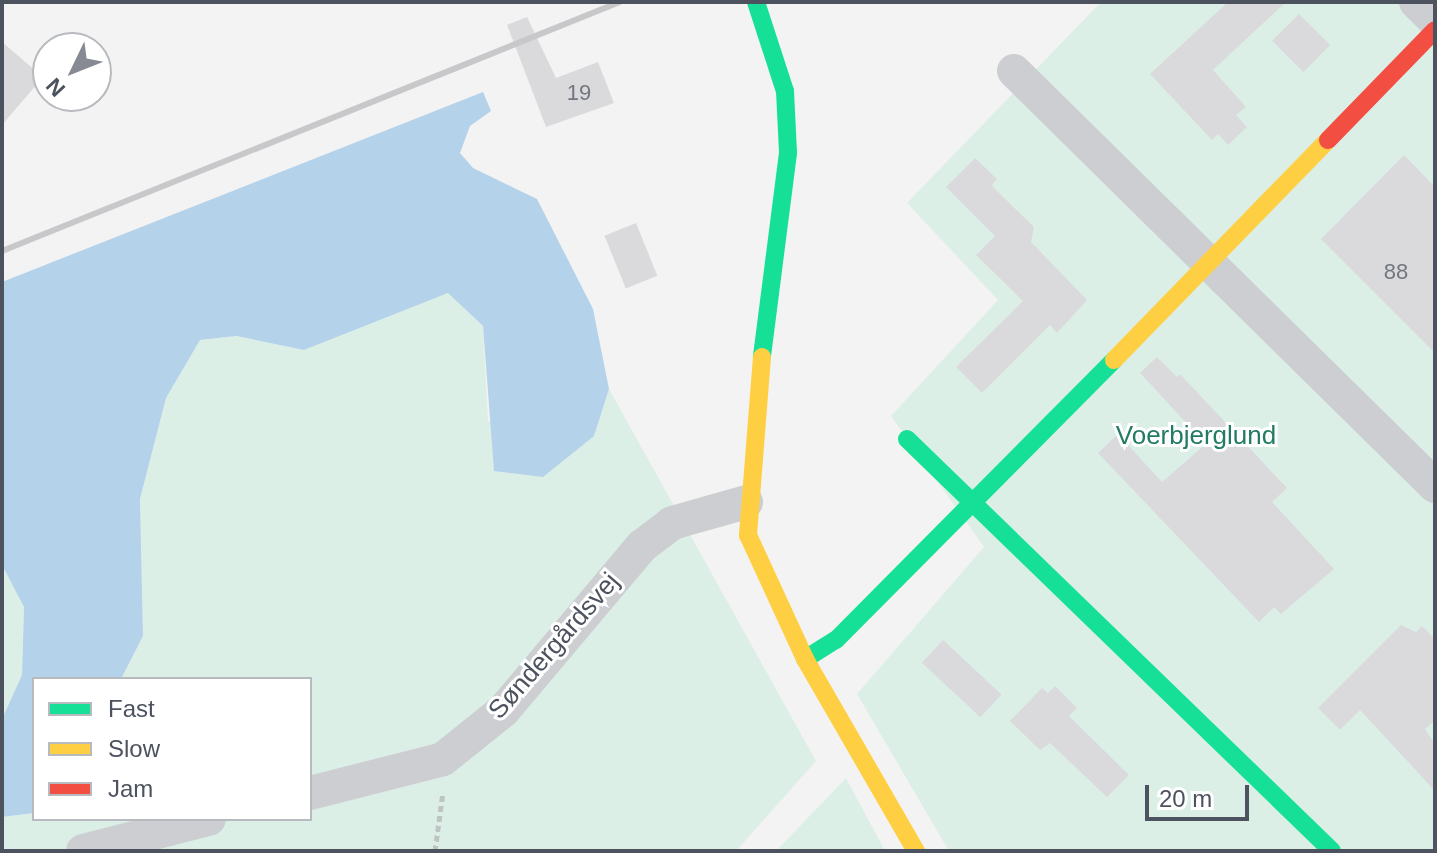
<!DOCTYPE html>
<html>
<head>
<meta charset="utf-8">
<style>
  body { margin:0 }
  #map { position:relative; width:1437px; height:853px; overflow:hidden; background:#f4f3f3; font-family:Helvetica,sans-serif }
  div>[style] { position:absolute }
  .green>* { inset:0; background:#dbefe7 }
  .water>* { inset:0; background:#b4d2e9 }
  .building>* { inset:0; background:#dadadc; transform-origin:0 0 }
  .path>* { height:5px; margin-top:-2.5px; transform-origin:0; background:repeating-linear-gradient(90deg,#bcc5c4 0 6px,transparent 0 10px) }
  .street>* { height:34px; margin:-17px; padding:0 17px; transform-origin:17px; border-radius:17px; background:#cdced1 }
  .fast>* { height:18px; margin:-9px; padding:0 9px; transform-origin:9px; border-radius:9px; background:#16e098 }
  .slow>* { height:18px; margin:-9px; padding:0 9px; transform-origin:9px; border-radius:9px; background:#ffcf43 }
  .jam>* { height:18px; margin:-9px; padding:0 9px; transform-origin:9px; border-radius:9px; background:#f24e42 }
  .rail>* { height:6px; margin:-3px; padding:0 3px; transform-origin:3px; border-radius:3px; background:#c8c8cb }
  span { translate:-50% -50%; white-space:nowrap; text-align:center; line-height:1.15; -webkit-text-stroke:6px #fff; paint-order:stroke }
  .number-label { font-size:22px; color:#71767f }
  .number-label span { -webkit-text-stroke-width:0 }
  .park-label { font-size:26px; color:#227b62 }
  .street-label { font-size:26px; color:#4c525e }
  .frame { position:absolute; inset:0; border:4px solid #4c525e; pointer-events:none }
  .legend { position:absolute; left:32px; top:677px; width:280px; height:144px; box-sizing:border-box; background:#fff; border:2px solid #b7babf; margin:0; padding:10px 14px; list-style:none; font-size:24px; color:#4c525e }
  .legend li { display:flex; align-items:center; gap:16px; height:40px }
  .legend b { width:40px; border:2px solid #b7babf }
  .north { position:absolute; left:32px; top:32px; width:80px; height:80px; box-sizing:border-box; background:#fff; border:2px solid #b7babf; border-radius:50%; rotate:227deg; font-size:22px; font-weight:700; line-height:32px; text-align:center; color:#4c525e }
  .north::after { content:''; display:block; margin:auto; width:28px; height:36px; background:#878a92; clip-path:polygon(50% 0,100% 100%,50% 72%,0 100%) }
  .scale { position:absolute; left:1145px; top:785px; width:104px; height:36px; box-sizing:border-box; border:4px solid #4c525e; border-top:0; padding-left:10px; font-size:24px; line-height:28px; white-space:nowrap; color:#4c525e; -webkit-text-stroke:6px #fff; paint-order:stroke }
</style>
</head>
<body>
<div id="map">
  <div class="green">
    <div style="clip-path:polygon(1101px 2px,1435px 2px,1435px 851px,949px 851px,857px 694px,984px 547px,891px 416px,998px 300px,907px 203px)"></div>
    <div style="clip-path:polygon(448px 293px,483px 326px,488px 421px,594px 436px,609px 389px,816px 761px,736px 851px,2px 851px,2px 817px,34px 813px,34px 819px,310px 819px,310px 679px,121px 679px,143px 636px,140px 499px,166px 398px,200px 340px,235px 336px,304px 350px)"></div>
    <div style="clip-path:polygon(2px 565px,24px 607px,22px 675px,2px 719px)"></div>
    <div style="clip-path:polygon(846px 778px,885px 851px,776px 851px)"></div>
  </div>
  <div class="water">
    <div style="clip-path:polygon(483px 92px,491px 111px,470px 126px,460px 153px,473px 168px,537px 199px,593px 309px,609px 389px,594px 436px,543px 477px,494px 471px,483px 326px,448px 293px,304px 350px,236px 336px,200px 340px,166px 398px,140px 499px,143px 636px,121px 679px,34px 679px,34px 813px,2px 817px,2px 719px,22px 675px,24px 607px,2px 565px,2px 282px)"></div>
  </div>
  <div class="building">
    <div style="clip-path:polygon(1228px 2px,1286px 2px,1213px 70px,1246px 107px,1236px 115px,1247px 127px,1228px 145px,1218px 134px,1212px 140px,1150px 74px)"></div>
    <div style="left:1299px;top:14px;width:44px;height:38px;rotate:45deg"></div>
    <div style="clip-path:polygon(527px 17px,556px 78px,598px 62px,614px 103px,546px 127px,507px 25px)"></div>
    <div style="clip-path:polygon(2px 42px,43px 77px,2px 125px)"></div>
    <div style="clip-path:polygon(1404px 155px,1435px 187px,1435px 353px,1321px 239px)"></div>
    <div style="clip-path:polygon(975px 158px,997px 179px,992px 185px,995px 189px,1034px 227px,1031px 242px,1087px 300px,1057px 333px,1050px 325px,982px 393px,956px 367px,1023px 301px,976px 255px,995px 236px,946px 187px)"></div>
    <div style="left:636px;top:223px;width:57px;height:34px;rotate:68deg"></div>
    <div style="clip-path:polygon(1157px 357px,1177px 377px,1180px 374px,1287px 488px,1272px 502px,1334px 569px,1281px 614px,1274px 607px,1259px 622px,1098px 453px,1118px 434px,1162px 482px,1206px 444px,1140px 373px)"></div>
    <div style="clip-path:polygon(1401px 625px,1416px 632px,1422px 626px,1435px 639px,1435px 720px,1425px 729px,1435px 744px,1435px 791px,1360px 710px,1340px 730px,1318px 708px)"></div>
    <div style="left:943px;top:640px;width:80px;height:31px;rotate:43deg"></div>
    <div style="clip-path:polygon(1055px 686px,1077px 708px,1069px 716px,1129px 775px,1107px 797px,1050px 743px,1040px 750px,1010px 721px,1042px 688px,1048px 693px)"></div>
  </div>
  <div class="path">
    <div style="left:435px;top:851px;width:60px;rotate:-82.3deg"></div>
  </div>
  <div class="street">
    <div style="left:1416px;top:2px;width:27px;rotate:45deg"></div>
    <div style="left:1014px;top:71px;width:591px;rotate:44.59deg"></div>
    <div style="left:310px;top:793px;width:137px;rotate:-14.3deg"></div>
    <div style="left:443px;top:759px;width:77px;rotate:-38.7deg"></div>
    <div style="left:503px;top:711px;width:216px;rotate:-49.9deg"></div>
    <div style="left:642px;top:546px;width:38px;rotate:-37deg"></div>
    <div style="left:672px;top:523px;width:77px;rotate:-15.8deg"></div>
    <div style="left:83px;top:851px;width:130px;rotate:-14.3deg"></div>
  </div>
  <div class="fast">
    <div style="left:756px;top:2px;width:94px;rotate:72deg"></div>
    <div style="left:785px;top:91px;width:62px;rotate:87.2deg"></div>
    <div style="left:788px;top:153px;width:206px;rotate:97.3deg"></div>
    <div style="left:907px;top:439px;width:592px;rotate:44.11deg"></div>
    <div style="left:805px;top:659px;width:36px;rotate:-32deg"></div>
    <div style="left:836px;top:640px;width:395px;rotate:-45.2deg"></div>
  </div>
  <div class="slow">
    <div style="left:762px;top:357px;width:179px;rotate:94.5deg"></div>
    <div style="left:748px;top:535px;width:136px;rotate:65.3deg"></div>
    <div style="left:805px;top:659px;width:222px;rotate:60deg"></div>
    <div style="left:1114px;top:360px;width:307px;rotate:-45.8deg"></div>
  </div>
  <div class="jam">
    <div style="left:1328px;top:140px;width:153px;rotate:-45.8deg"></div>
  </div>
  <div class="rail">
    <div style="left:2px;top:251px;width:666px;rotate:-21.95deg"></div>
  </div>
  <div class="number-label">
    <span style="left:579px;top:93px">19</span>
    <span style="left:1396px;top:272px">88</span>
  </div>
  <div class="park-label">
    <span style="left:1196px;top:436px">Voerbjerglund</span>
  </div>
  <div class="street-label">
    <span style="left:554px;top:646px;rotate:-49deg">Søndergårdsvej</span>
  </div>
  <div class="frame"></div>
  <ul class="legend">
  <li><b style="height:10px;background:#16e098"></b>Fast</li>
  <li><b style="height:10px;background:#ffcf43"></b>Slow</li>
  <li><b style="height:10px;background:#f24e42"></b>Jam</li>
  </ul>
  <div class="north">N</div>
  <div class="scale">20 m</div>
</div>
</body>
</html>
